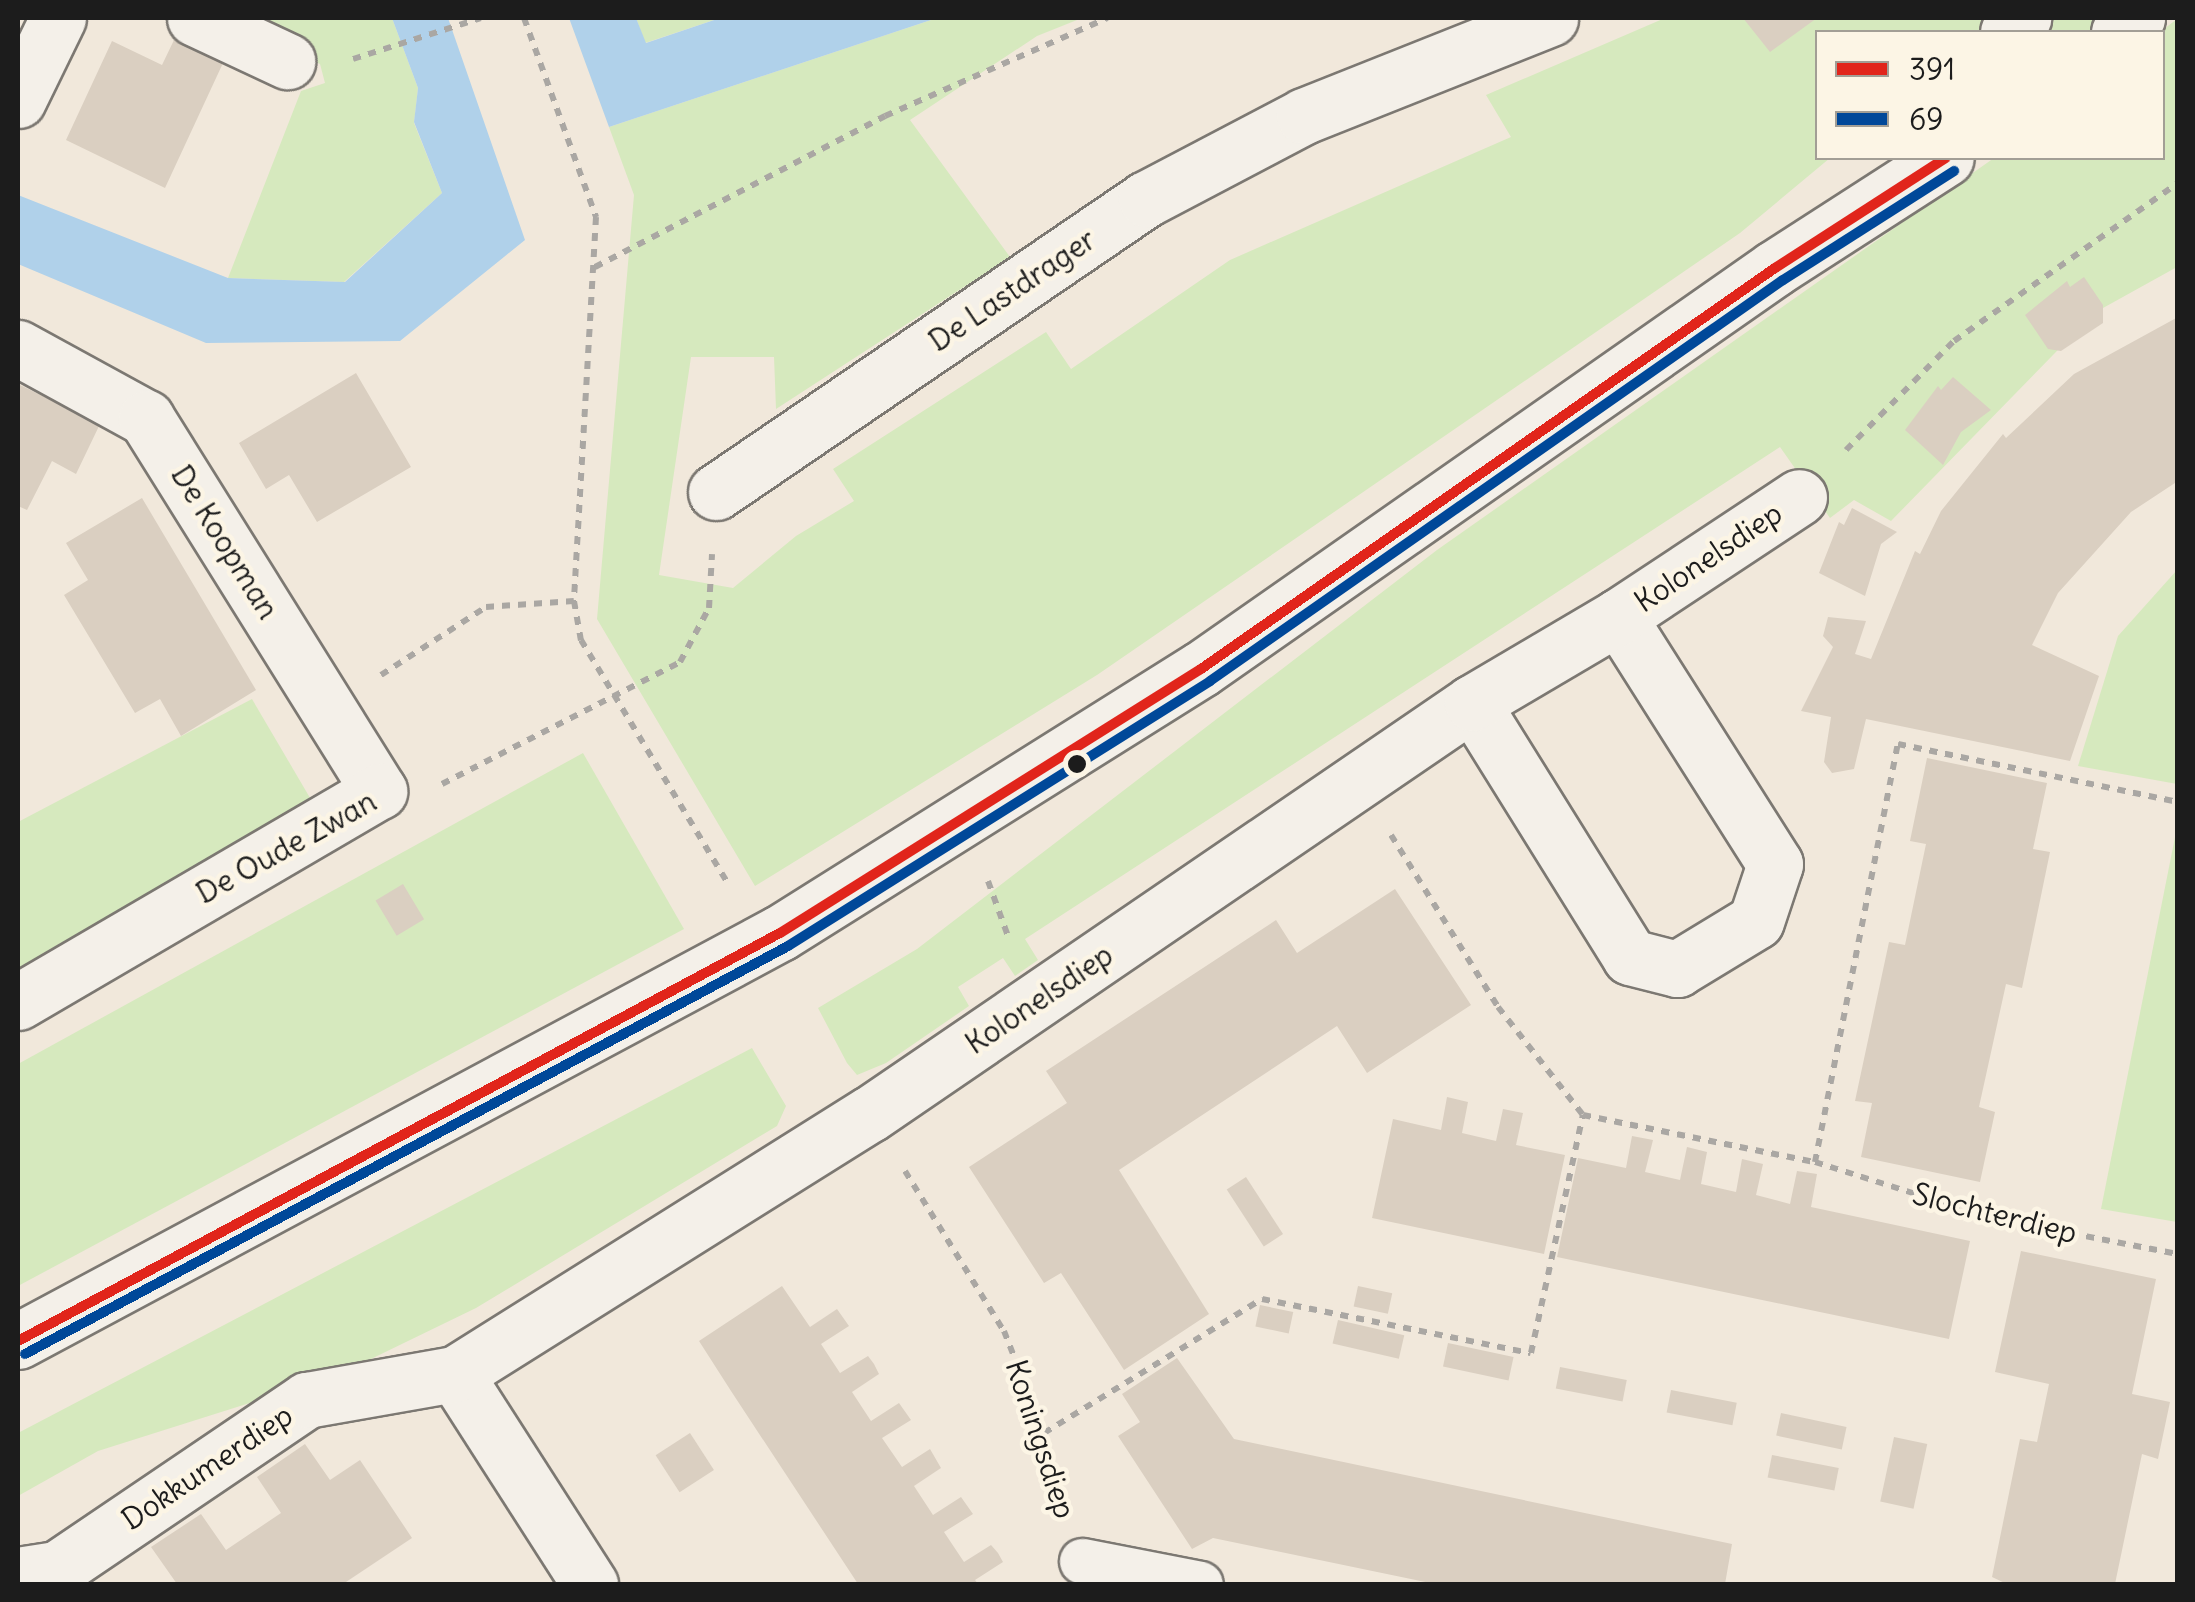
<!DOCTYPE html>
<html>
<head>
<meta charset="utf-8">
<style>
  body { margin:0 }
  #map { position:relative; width:2195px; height:1602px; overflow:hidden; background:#f1e8db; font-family:Delius,sans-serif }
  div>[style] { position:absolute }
  .green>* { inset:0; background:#d6e9be }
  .water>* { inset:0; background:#b0d1ea }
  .building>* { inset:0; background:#dacfc1; transform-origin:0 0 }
  .path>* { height:6px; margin-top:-3px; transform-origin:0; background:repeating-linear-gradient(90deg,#aaa7a3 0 8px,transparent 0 16px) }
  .roads { filter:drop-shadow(2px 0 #7c7872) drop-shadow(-2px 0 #7c7872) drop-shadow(0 2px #7c7872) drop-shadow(0 -2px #7c7872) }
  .pedestrian>* { height:45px; margin:-22.5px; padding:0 22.5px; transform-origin:22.5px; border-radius:22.5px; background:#f4f0e9 }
  .minor>* { height:55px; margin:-27.5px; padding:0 27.5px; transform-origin:27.5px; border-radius:27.5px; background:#f4f0e9 }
  .secondary>* { height:55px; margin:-27.5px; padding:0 27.5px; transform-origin:27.5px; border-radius:27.5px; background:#f4f0e9 }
  .bus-1>* { height:10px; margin:-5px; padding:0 5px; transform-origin:5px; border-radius:5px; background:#e1251b }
  .bus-2>* { height:10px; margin:-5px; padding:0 5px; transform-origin:5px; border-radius:5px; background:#004899 }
  .dots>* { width:28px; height:28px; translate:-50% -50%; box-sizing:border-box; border:5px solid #fcf5e5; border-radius:50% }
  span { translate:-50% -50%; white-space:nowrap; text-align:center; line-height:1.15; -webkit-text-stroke:9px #fcf5e5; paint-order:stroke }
  .street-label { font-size:30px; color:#1c1c1c }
  .frame { position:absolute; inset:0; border:20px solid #1c1c1c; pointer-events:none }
  .legend { position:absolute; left:1815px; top:30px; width:350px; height:130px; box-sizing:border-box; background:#fcf5e5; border:2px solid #a29e95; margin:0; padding:12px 18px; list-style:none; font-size:30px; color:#1c1c1c }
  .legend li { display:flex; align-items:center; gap:20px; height:50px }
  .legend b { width:50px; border:2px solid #a29e95 }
</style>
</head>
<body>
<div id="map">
  <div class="green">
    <div style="clip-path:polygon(222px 18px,392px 18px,418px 88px,414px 123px,442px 193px,344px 282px,228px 278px,301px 91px,325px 83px,320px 64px)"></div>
    <div style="clip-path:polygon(636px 18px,720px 18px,645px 43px)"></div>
    <div style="clip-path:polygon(937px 18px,1082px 18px,1037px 36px,910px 120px,1010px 257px,776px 409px,774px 357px,691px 357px,659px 575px,733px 588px,796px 536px,854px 501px,833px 469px,1046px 332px,1071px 369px,1230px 260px,1511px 137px,1486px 95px,1665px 18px,1996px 18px,1978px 32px,1818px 32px,1818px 158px,1830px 158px,1740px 233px,1097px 675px,755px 886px,597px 619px,634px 195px,609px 127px)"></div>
    <div style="clip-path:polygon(2049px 18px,2113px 18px,2094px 32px,2031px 32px)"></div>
    <div style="clip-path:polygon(2177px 19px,2177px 267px,2094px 313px,1891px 521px,1854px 500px,1830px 518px,1780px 447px,1025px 939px,1038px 960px,1015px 976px,1003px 958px,958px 987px,969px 1006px,886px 1063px,857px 1075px,847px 1063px,818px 1008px,917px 949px,1437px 550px,1994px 158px,2162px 158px,2160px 32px)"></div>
    <div style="clip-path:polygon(2177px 570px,2177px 784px,2078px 766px,2118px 636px)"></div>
    <div style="clip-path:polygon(252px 699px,313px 803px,18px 971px,18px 822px)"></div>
    <div style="clip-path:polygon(583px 753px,684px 929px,18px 1286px,18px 1064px)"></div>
    <div style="clip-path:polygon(2177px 827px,2177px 1222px,2101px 1209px)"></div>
    <div style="clip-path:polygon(752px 1048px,786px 1106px,777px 1126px,476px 1308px,338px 1375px,98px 1451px,18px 1496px,18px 1433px)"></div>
  </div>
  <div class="water">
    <div style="clip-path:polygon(392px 18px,448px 18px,525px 240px,400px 341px,206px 343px,18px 264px,18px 195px,228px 278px,345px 282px,442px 193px,414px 122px,418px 88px)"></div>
    <div style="clip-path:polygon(569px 18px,636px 18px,646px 43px,720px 18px,937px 18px,609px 127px)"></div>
  </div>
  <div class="building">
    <div style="clip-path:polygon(1743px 18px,1817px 18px,1770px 52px)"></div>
    <div style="clip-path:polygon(174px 40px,223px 63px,165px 188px,66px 140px,112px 41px,162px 65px)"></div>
    <div style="clip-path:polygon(2084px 277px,2103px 305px,2103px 323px,2061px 351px,2048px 349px,2025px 315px,2067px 281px,2070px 287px)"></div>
    <div style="clip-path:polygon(2178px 317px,2178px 481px,2131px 512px,2058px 593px,2032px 645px,2099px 676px,2070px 761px,1866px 719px,1854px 769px,1832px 773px,1824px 762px,1831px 717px,1801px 711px,1833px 647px,1823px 636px,1828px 617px,1866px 621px,1855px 654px,1871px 659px,1915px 551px,1920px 554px,1941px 511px,2003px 434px,2006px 438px,2074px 374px)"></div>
    <div style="clip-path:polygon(356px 373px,411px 467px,317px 522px,289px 475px,266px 489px,239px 443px)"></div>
    <div style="clip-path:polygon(1953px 377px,1991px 410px,1961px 432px,1943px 465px,1905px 430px,1938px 386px,1941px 390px)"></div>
    <div style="clip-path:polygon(18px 384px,100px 424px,76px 474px,52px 461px,27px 510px,18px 506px)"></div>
    <div style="clip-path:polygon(142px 498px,256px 690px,181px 736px,160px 699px,135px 713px,64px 595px,88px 580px,66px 543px)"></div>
    <div style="clip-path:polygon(1852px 508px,1897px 532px,1881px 544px,1865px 596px,1819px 573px,1839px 522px,1844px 525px)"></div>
    <div style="clip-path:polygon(1927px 758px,2047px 783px,2033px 849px,2050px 852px,2022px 988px,2006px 984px,1979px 1107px,1995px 1112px,1980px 1182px,1861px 1157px,1872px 1103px,1855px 1101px,1889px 942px,1905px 945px,1926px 844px,1910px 841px)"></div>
    <div style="left:403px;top:884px;width:41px;height:32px;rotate:59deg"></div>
    <div style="clip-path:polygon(1395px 889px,1471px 1005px,1367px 1073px,1337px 1026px,1119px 1170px,1209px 1314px,1124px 1370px,1061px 1273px,1044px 1283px,969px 1167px,1067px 1103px,1046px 1071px,1276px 920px,1297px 953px)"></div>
    <div style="clip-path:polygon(1447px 1097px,1468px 1102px,1462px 1133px,1496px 1141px,1503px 1109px,1523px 1113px,1516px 1145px,1565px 1155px,1544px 1254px,1372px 1218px,1393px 1119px,1441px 1130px)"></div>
    <div style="clip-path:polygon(1632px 1136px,1653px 1140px,1645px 1172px,1680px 1180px,1687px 1147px,1707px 1152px,1701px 1184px,1736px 1192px,1742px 1159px,1763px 1164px,1756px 1195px,1790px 1204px,1797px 1171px,1817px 1174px,1811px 1207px,1970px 1241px,1949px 1339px,1557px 1257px,1578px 1158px,1626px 1168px)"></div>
    <div style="left:1246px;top:1177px;width:68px;height:23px;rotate:57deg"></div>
    <div style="clip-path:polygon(2021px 1251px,2156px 1279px,2132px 1394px,2170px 1402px,2158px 1459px,2142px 1454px,2115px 1584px,2007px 1584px,1992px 1577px,2020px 1439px,2037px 1442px,2049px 1384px,1995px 1372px)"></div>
    <div style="clip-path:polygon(782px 1286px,810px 1327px,837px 1309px,849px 1326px,821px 1344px,840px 1373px,868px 1356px,874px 1364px,879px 1374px,852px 1392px,871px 1421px,899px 1403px,911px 1420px,882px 1438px,902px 1467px,930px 1449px,941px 1468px,914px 1486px,933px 1515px,961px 1497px,973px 1514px,944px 1532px,964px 1562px,991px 1545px,998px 1553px,1003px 1562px,975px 1580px,978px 1584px,858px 1584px,731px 1391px,699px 1341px)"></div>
    <div style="left:1358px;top:1286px;width:35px;height:21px;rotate:12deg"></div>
    <div style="left:1260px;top:1305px;width:34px;height:22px;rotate:12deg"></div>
    <div style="left:1338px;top:1320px;width:68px;height:24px;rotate:13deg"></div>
    <div style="left:1448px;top:1343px;width:67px;height:24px;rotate:12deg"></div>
    <div style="clip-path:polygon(1177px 1358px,1234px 1439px,1732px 1544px,1725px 1584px,1435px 1584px,1213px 1538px,1192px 1549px,1118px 1436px,1140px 1422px,1122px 1394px)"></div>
    <div style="left:1560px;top:1367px;width:68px;height:22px;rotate:11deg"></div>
    <div style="left:1671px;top:1390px;width:67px;height:23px;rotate:11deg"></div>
    <div style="left:1781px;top:1413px;width:67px;height:23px;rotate:12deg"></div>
    <div style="left:690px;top:1433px;width:44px;height:41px;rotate:57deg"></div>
    <div style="left:1894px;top:1437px;width:34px;height:66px;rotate:12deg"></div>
    <div style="clip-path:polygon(305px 1444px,330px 1480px,360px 1460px,412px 1538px,343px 1584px,177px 1584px,151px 1547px,201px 1514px,226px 1550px,281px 1513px,257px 1477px)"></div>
    <div style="left:1772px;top:1455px;width:68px;height:23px;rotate:11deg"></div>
  </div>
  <div class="path">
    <div style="left:524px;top:18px;width:212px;rotate:70.1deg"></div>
    <div style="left:596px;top:217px;width:385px;rotate:93.3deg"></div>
    <div style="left:574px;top:601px;width:40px;rotate:80deg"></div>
    <div style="left:581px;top:640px;width:283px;rotate:58.9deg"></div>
    <div style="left:353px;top:59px;width:134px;rotate:-17.8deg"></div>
    <div style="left:595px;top:267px;width:327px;rotate:-27.5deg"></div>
    <div style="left:885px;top:116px;width:243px;rotate:-23.8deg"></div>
    <div style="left:1846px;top:450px;width:153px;rotate:-45.3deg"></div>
    <div style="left:1954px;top:341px;width:274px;rotate:-35.2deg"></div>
    <div style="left:381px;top:675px;width:125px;rotate:-32.9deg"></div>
    <div style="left:486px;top:607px;width:88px;rotate:-3.9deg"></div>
    <div style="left:442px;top:784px;width:267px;rotate:-27.1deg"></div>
    <div style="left:680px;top:662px;width:61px;rotate:-61.8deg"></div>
    <div style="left:709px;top:608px;width:54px;rotate:-86.8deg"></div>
    <div style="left:1391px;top:835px;width:203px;rotate:58.1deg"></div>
    <div style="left:1498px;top:1007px;width:137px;rotate:51.8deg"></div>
    <div style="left:1583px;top:1115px;width:237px;rotate:11.5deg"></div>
    <div style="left:1815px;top:1162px;width:426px;rotate:-78.8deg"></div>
    <div style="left:1898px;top:744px;width:286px;rotate:11.7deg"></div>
    <div style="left:988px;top:881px;width:62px;rotate:70.1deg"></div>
    <div style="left:1815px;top:1162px;width:186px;rotate:17.6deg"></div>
    <div style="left:1992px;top:1218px;width:189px;rotate:11deg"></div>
    <div style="left:905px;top:1171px;width:188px;rotate:58.3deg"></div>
    <div style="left:1004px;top:1331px;width:110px;rotate:68.6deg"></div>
    <div style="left:1044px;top:1433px;width:74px;rotate:76deg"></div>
    <div style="left:1044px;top:1433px;width:256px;rotate:-31.6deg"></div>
    <div style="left:1262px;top:1299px;width:274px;rotate:11.4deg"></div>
    <div style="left:1531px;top:1353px;width:244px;rotate:-77.7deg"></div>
  </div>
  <div class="roads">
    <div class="pedestrian">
      <div style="left:1082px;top:1561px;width:120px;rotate:11deg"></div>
    </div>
    <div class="minor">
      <div style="left:195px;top:18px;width:102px;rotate:25.1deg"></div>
      <div style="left:18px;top:100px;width:91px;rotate:-64deg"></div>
      <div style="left:18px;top:348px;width:146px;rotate:28.7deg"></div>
      <div style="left:146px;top:418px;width:440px;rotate:58deg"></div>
      <div style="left:379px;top:791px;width:418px;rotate:149.7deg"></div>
      <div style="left:716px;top:492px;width:520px;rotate:-34.27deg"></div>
      <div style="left:1146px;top:199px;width:178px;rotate:-27.7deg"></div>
      <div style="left:1304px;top:116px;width:265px;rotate:-21.7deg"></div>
      <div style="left:1472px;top:703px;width:299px;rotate:58.1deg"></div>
      <div style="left:1630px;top:957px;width:49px;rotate:14.3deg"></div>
      <div style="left:1677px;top:969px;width:92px;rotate:-31.3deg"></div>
      <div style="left:1756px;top:921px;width:60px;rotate:-71.6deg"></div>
      <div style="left:1775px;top:864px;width:293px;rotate:-122.4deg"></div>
      <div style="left:455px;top:1374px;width:250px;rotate:57.3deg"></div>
      <div style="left:18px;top:1575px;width:39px;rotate:-9deg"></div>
      <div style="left:57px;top:1569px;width:302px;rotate:-34.1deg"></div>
      <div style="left:307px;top:1400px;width:150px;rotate:-10deg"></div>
      <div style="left:455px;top:1374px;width:490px;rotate:-32.1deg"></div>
      <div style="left:870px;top:1114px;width:729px;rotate:-34.32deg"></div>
      <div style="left:1472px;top:703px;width:169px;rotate:-30.5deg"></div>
      <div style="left:1618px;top:617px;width:217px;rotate:-33.5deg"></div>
    </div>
    <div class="secondary">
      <div style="left:2008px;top:32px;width:21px;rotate:-43deg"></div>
      <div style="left:2119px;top:32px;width:23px;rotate:-38deg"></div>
      <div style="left:18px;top:1341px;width:864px;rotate:-28.17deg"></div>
      <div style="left:780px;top:933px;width:497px;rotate:-32.1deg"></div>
      <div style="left:1201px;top:669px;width:700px;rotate:-34.94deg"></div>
      <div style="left:1775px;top:268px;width:203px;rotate:-32.8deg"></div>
    </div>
  </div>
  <div class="bus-1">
    <div style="left:18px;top:1341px;width:864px;rotate:-28.17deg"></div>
    <div style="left:780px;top:933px;width:497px;rotate:-32.1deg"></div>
    <div style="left:1201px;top:669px;width:700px;rotate:-34.94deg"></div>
    <div style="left:1775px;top:268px;width:203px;rotate:-32.8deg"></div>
  </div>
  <div class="bus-2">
    <div style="left:25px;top:1354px;width:865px;rotate:-28.13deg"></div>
    <div style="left:788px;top:946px;width:498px;rotate:-32.1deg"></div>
    <div style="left:1210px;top:681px;width:699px;rotate:-34.99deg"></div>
    <div style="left:1783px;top:280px;width:203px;rotate:-32.5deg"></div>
  </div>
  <div class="dots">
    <div style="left:1077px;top:764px;background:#1c1c1c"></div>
  </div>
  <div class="street-label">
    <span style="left:1012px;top:290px;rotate:-34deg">De Lastdrager</span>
    <span style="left:225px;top:542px;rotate:58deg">De Koopman</span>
    <span style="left:1708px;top:557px;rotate:-34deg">Kolonelsdiep</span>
    <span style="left:286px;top:847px;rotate:-29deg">De Oude Zwan</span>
    <span style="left:1039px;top:999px;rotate:-34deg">Kolonelsdiep</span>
    <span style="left:1995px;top:1213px;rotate:14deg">Slochterdiep</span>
    <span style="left:1041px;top:1439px;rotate:72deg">Koningsdiep</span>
    <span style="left:207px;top:1467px;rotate:-34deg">Dokkumerdiep</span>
  </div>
  <div class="frame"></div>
  <ul class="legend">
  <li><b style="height:12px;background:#e1251b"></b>391</li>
  <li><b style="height:12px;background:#004899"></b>69</li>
  </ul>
</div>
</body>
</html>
